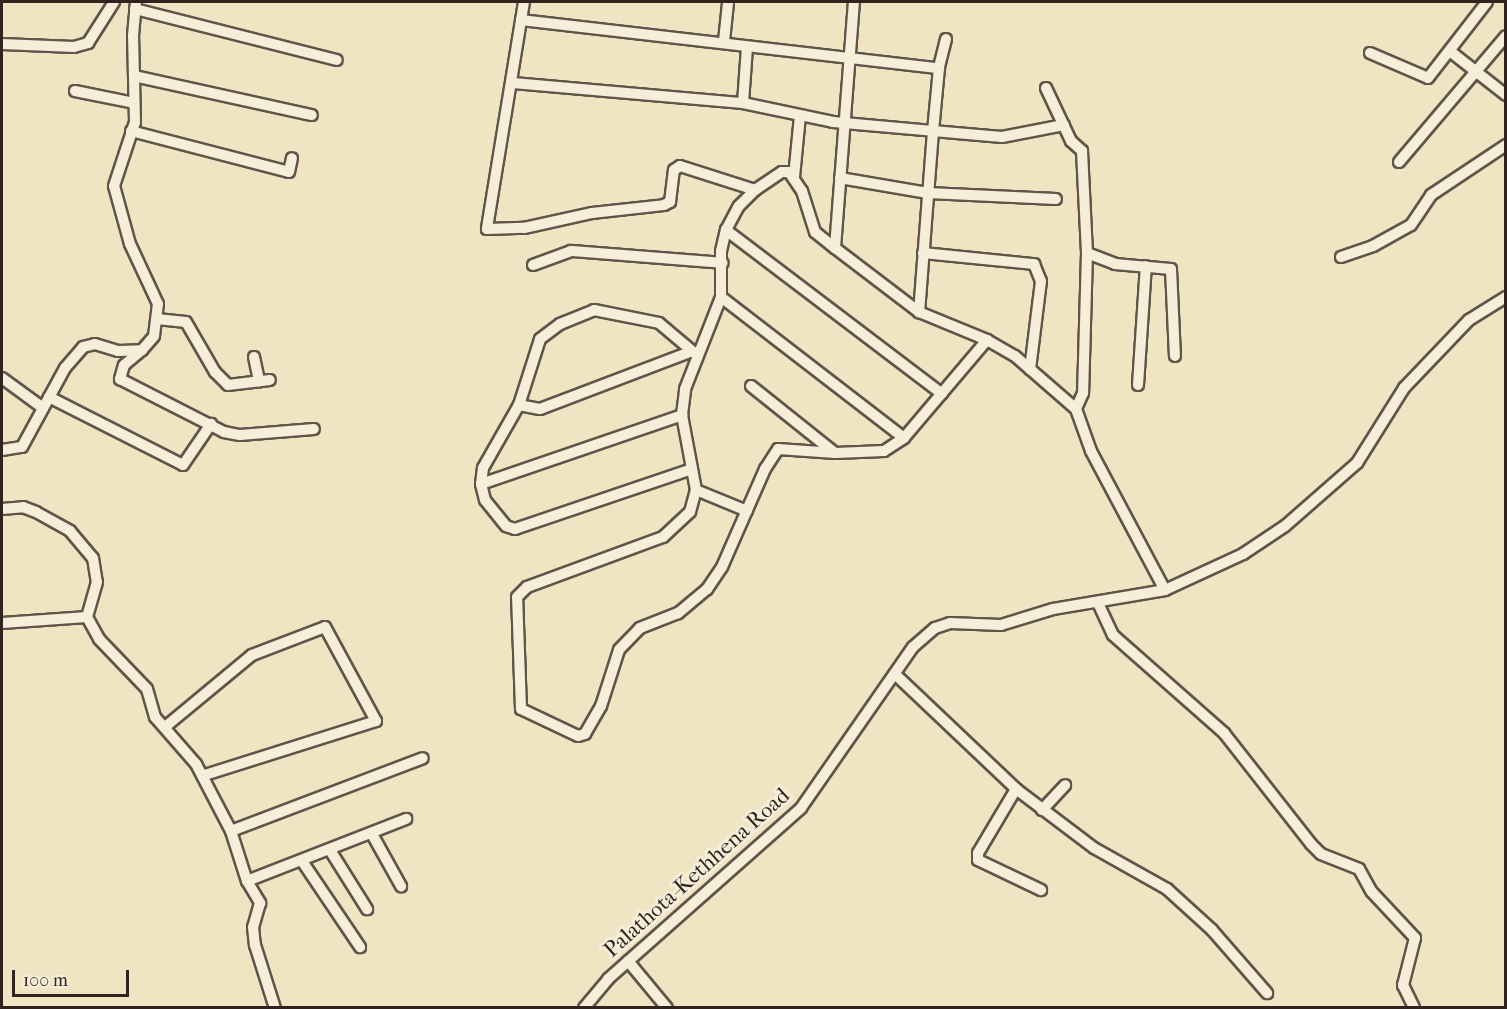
<!DOCTYPE html>
<html>
<head>
<meta charset="utf-8">
<style>
  body { margin:0 }
  #map { position:relative; width:1507px; height:1009px; overflow:hidden; background:#f0e5c3; font-family:"IM FELL French Canon",serif }
  div>[style] { position:absolute }
  .roads { filter:drop-shadow(2px 0 #615448) drop-shadow(-2px 0 #615448) drop-shadow(0 2px #615448) drop-shadow(0 -2px #615448) }
  .minor>* { height:10px; margin:-5px; padding:0 5px; transform-origin:5px; border-radius:5px; background:#f5eed8 }
  span { translate:-50% -50%; white-space:nowrap; text-align:center; line-height:1.15; -webkit-text-stroke:6px #f5eed8; paint-order:stroke }
  .street-label { font-size:22px; color:#31241f }
  .frame { position:absolute; inset:0; border:3px solid #31241f; pointer-events:none }
  .scale { position:absolute; left:12px; top:970px; width:117px; height:27px; box-sizing:border-box; border:3px solid #31241f; border-top:0; padding-left:8px; font-size:18px; line-height:21px; white-space:nowrap; color:#31241f; -webkit-text-stroke:4px #f5eed8; paint-order:stroke }
</style>
</head>
<body>
<div id="map">
  <div class="roads">
    <div class="minor">
      <div style="left:524px;top:2px;width:230px;rotate:99.3deg"></div>
      <div style="left:487px;top:229px;width:37px;rotate:-2deg"></div>
      <div style="left:524px;top:228px;width:70px;rotate:-12.4deg"></div>
      <div style="left:592px;top:213px;width:72px;rotate:-6.3deg"></div>
      <div style="left:664px;top:205px;width:7px;rotate:-27deg"></div>
      <div style="left:670px;top:202px;width:32px;rotate:-83deg"></div>
      <div style="left:674px;top:170px;width:7px;rotate:-34deg"></div>
      <div style="left:680px;top:166px;width:79px;rotate:17.7deg"></div>
      <div style="left:135px;top:9px;width:208px;rotate:14.2deg"></div>
      <div style="left:521px;top:20px;width:421px;rotate:6.6deg"></div>
      <div style="left:946px;top:39px;width:30px;rotate:104deg"></div>
      <div style="left:939px;top:68px;width:63px;rotate:95.4deg"></div>
      <div style="left:933px;top:131px;width:69px;rotate:5deg"></div>
      <div style="left:1002px;top:137px;width:63px;rotate:-11deg"></div>
      <div style="left:724px;top:41px;width:39px;rotate:-84deg"></div>
      <div style="left:2px;top:44px;width:72px;rotate:2.4deg"></div>
      <div style="left:74px;top:47px;width:15px;rotate:-16deg"></div>
      <div style="left:88px;top:43px;width:49px;rotate:-57.6deg"></div>
      <div style="left:1451px;top:52px;width:70px;rotate:38deg"></div>
      <div style="left:1370px;top:53px;width:63px;rotate:23.3deg"></div>
      <div style="left:1428px;top:78px;width:96px;rotate:-52.2deg"></div>
      <div style="left:134px;top:76px;width:182px;rotate:12.4deg"></div>
      <div style="left:513px;top:83px;width:231px;rotate:5deg"></div>
      <div style="left:743px;top:103px;width:92px;rotate:11.9deg"></div>
      <div style="left:833px;top:122px;width:100px;rotate:5.1deg"></div>
      <div style="left:933px;top:131px;width:182px;rotate:94.4deg"></div>
      <div style="left:1046px;top:88px;width:59px;rotate:64.7deg"></div>
      <div style="left:1071px;top:141px;width:15px;rotate:42deg"></div>
      <div style="left:1082px;top:151px;width:102px;rotate:87.2deg"></div>
      <div style="left:1087px;top:253px;width:140px;rotate:91.6deg"></div>
      <div style="left:1083px;top:393px;width:17px;rotate:114deg"></div>
      <div style="left:75px;top:91px;width:60px;rotate:11.5deg"></div>
      <div style="left:743px;top:103px;width:56px;rotate:-85.9deg"></div>
      <div style="left:131px;top:131px;width:163px;rotate:14.5deg"></div>
      <div style="left:289px;top:172px;width:14px;rotate:-78deg"></div>
      <div style="left:1399px;top:162px;width:165px;rotate:-49.7deg"></div>
      <div style="left:794px;top:177px;width:61px;rotate:-84.4deg"></div>
      <div style="left:840px;top:178px;width:89px;rotate:9.7deg"></div>
      <div style="left:928px;top:193px;width:128px;rotate:2.7deg"></div>
      <div style="left:726px;top:230px;width:271px;rotate:37.2deg"></div>
      <div style="left:835px;top:248px;width:247px;rotate:-85.6deg"></div>
      <div style="left:923px;top:253px;width:112px;rotate:5.7deg"></div>
      <div style="left:1034px;top:264px;width:18px;rotate:68deg"></div>
      <div style="left:1041px;top:281px;width:89px;rotate:97.1deg"></div>
      <div style="left:1087px;top:253px;width:30px;rotate:21deg"></div>
      <div style="left:1115px;top:264px;width:56px;rotate:5.1deg"></div>
      <div style="left:1171px;top:269px;width:87px;rotate:87.4deg"></div>
      <div style="left:1341px;top:257px;width:34px;rotate:-19deg"></div>
      <div style="left:1373px;top:246px;width:43px;rotate:-28.9deg"></div>
      <div style="left:1411px;top:225px;width:36px;rotate:-56deg"></div>
      <div style="left:1431px;top:195px;width:90px;rotate:-33.7deg"></div>
      <div style="left:533px;top:265px;width:40px;rotate:-20.2deg"></div>
      <div style="left:571px;top:251px;width:152px;rotate:4.5deg"></div>
      <div style="left:721px;top:297px;width:231px;rotate:37.6deg"></div>
      <div style="left:157px;top:319px;width:29px;rotate:6deg"></div>
      <div style="left:186px;top:322px;width:58px;rotate:59.9deg"></div>
      <div style="left:215px;top:372px;width:18px;rotate:45deg"></div>
      <div style="left:228px;top:385px;width:42px;rotate:-6.8deg"></div>
      <div style="left:987px;top:340px;width:128px;rotate:130.3deg"></div>
      <div style="left:904px;top:438px;width:24px;rotate:147deg"></div>
      <div style="left:884px;top:451px;width:49px;rotate:177.7deg"></div>
      <div style="left:835px;top:453px;width:57px;rotate:-176deg"></div>
      <div style="left:778px;top:449px;width:24px;rotate:123deg"></div>
      <div style="left:765px;top:469px;width:107px;rotate:113.7deg"></div>
      <div style="left:722px;top:567px;width:27px;rotate:124deg"></div>
      <div style="left:707px;top:589px;width:38px;rotate:140deg"></div>
      <div style="left:678px;top:613px;width:41px;rotate:158.5deg"></div>
      <div style="left:640px;top:628px;width:30px;rotate:134deg"></div>
      <div style="left:619px;top:650px;width:59px;rotate:107.8deg"></div>
      <div style="left:601px;top:706px;width:32px;rotate:120deg"></div>
      <div style="left:585px;top:734px;width:7px;rotate:164deg"></div>
      <div style="left:578px;top:736px;width:63px;rotate:-154.7deg"></div>
      <div style="left:521px;top:709px;width:112px;rotate:-92deg"></div>
      <div style="left:517px;top:597px;width:14px;rotate:-45deg"></div>
      <div style="left:527px;top:587px;width:145px;rotate:-20.2deg"></div>
      <div style="left:663px;top:537px;width:37px;rotate:-43deg"></div>
      <div style="left:690px;top:512px;width:23px;rotate:-75deg"></div>
      <div style="left:696px;top:490px;width:76px;rotate:-100.6deg"></div>
      <div style="left:682px;top:415px;width:26px;rotate:-83deg"></div>
      <div style="left:685px;top:389px;width:99px;rotate:-68.6deg"></div>
      <div style="left:721px;top:297px;width:46px;rotate:-90deg"></div>
      <div style="left:721px;top:251px;width:22px;rotate:-77deg"></div>
      <div style="left:726px;top:230px;width:27px;rotate:-62deg"></div>
      <div style="left:739px;top:206px;width:23px;rotate:-45deg"></div>
      <div style="left:755px;top:190px;width:32px;rotate:-34deg"></div>
      <div style="left:782px;top:172px;width:7px"></div>
      <div style="left:789px;top:172px;width:23px;rotate:56deg"></div>
      <div style="left:802px;top:191px;width:43px;rotate:72.4deg"></div>
      <div style="left:815px;top:232px;width:26px;rotate:39deg"></div>
      <div style="left:835px;top:248px;width:106px;rotate:37.3deg"></div>
      <div style="left:919px;top:312px;width:74px;rotate:22.4deg"></div>
      <div style="left:987px;top:340px;width:32px;rotate:30deg"></div>
      <div style="left:1015px;top:356px;width:81px;rotate:41deg"></div>
      <div style="left:1076px;top:409px;width:45px;rotate:70.3deg"></div>
      <div style="left:1091px;top:451px;width:157px;rotate:62deg"></div>
      <div style="left:142px;top:350px;width:23px;rotate:140deg"></div>
      <div style="left:124px;top:365px;width:15px;rotate:106deg"></div>
      <div style="left:120px;top:379px;width:117px;rotate:27deg"></div>
      <div style="left:224px;top:432px;width:16px;rotate:11deg"></div>
      <div style="left:240px;top:435px;width:74px;rotate:-4.6deg"></div>
      <div style="left:254px;top:357px;width:25px;rotate:78deg"></div>
      <div style="left:2px;top:378px;width:51px;rotate:36.2deg"></div>
      <div style="left:1138px;top:385px;width:119px;rotate:-86.2deg"></div>
      <div style="left:751px;top:386px;width:107px;rotate:38.6deg"></div>
      <div style="left:49px;top:397px;width:150px;rotate:26.9deg"></div>
      <div style="left:183px;top:465px;width:50px;rotate:-55.7deg"></div>
      <div style="left:519px;top:405px;width:21px;rotate:11deg"></div>
      <div style="left:540px;top:409px;width:160px;rotate:-20.8deg"></div>
      <div style="left:2px;top:450px;width:20px;rotate:-9deg"></div>
      <div style="left:22px;top:447px;width:90px;rotate:-61.4deg"></div>
      <div style="left:65px;top:368px;width:28px;rotate:-49deg"></div>
      <div style="left:83px;top:347px;width:12px;rotate:-14deg"></div>
      <div style="left:95px;top:344px;width:24px;rotate:17deg"></div>
      <div style="left:118px;top:351px;width:24px;rotate:-2deg"></div>
      <div style="left:142px;top:350px;width:18px;rotate:-49deg"></div>
      <div style="left:154px;top:336px;width:32px;rotate:-83deg"></div>
      <div style="left:158px;top:304px;width:66px;rotate:-115deg"></div>
      <div style="left:130px;top:244px;width:60px;rotate:-105.4deg"></div>
      <div style="left:114px;top:186px;width:67px;rotate:-71.8deg"></div>
      <div style="left:135px;top:122px;width:86px;rotate:-91.3deg"></div>
      <div style="left:133px;top:36px;width:34px;rotate:-85deg"></div>
      <div style="left:692px;top:469px;width:187px;rotate:161.3deg"></div>
      <div style="left:515px;top:529px;width:9px;rotate:-162deg"></div>
      <div style="left:506px;top:526px;width:33px;rotate:-129deg"></div>
      <div style="left:485px;top:500px;width:16px;rotate:-104deg"></div>
      <div style="left:481px;top:484px;width:16px;rotate:-83deg"></div>
      <div style="left:483px;top:468px;width:73px;rotate:-60.3deg"></div>
      <div style="left:519px;top:405px;width:69px;rotate:-72.3deg"></div>
      <div style="left:540px;top:339px;width:25px;rotate:-37deg"></div>
      <div style="left:560px;top:324px;width:37px;rotate:-22deg"></div>
      <div style="left:594px;top:310px;width:66px;rotate:11.3deg"></div>
      <div style="left:659px;top:323px;width:50px;rotate:40.1deg"></div>
      <div style="left:481px;top:484px;width:213px;rotate:-18.9deg"></div>
      <div style="left:696px;top:490px;width:55px;rotate:22.4deg"></div>
      <div style="left:2px;top:509px;width:21px;rotate:-5deg"></div>
      <div style="left:23px;top:507px;width:14px;rotate:21deg"></div>
      <div style="left:36px;top:512px;width:39px;rotate:29deg"></div>
      <div style="left:70px;top:531px;width:35px;rotate:50deg"></div>
      <div style="left:93px;top:558px;width:24px;rotate:81deg"></div>
      <div style="left:97px;top:582px;width:36px;rotate:106deg"></div>
      <div style="left:87px;top:617px;width:25px;rotate:61deg"></div>
      <div style="left:99px;top:639px;width:69px;rotate:46.2deg"></div>
      <div style="left:147px;top:689px;width:29px;rotate:74deg"></div>
      <div style="left:155px;top:717px;width:62px;rotate:48.9deg"></div>
      <div style="left:196px;top:764px;width:76px;rotate:62.4deg"></div>
      <div style="left:231px;top:831px;width:52px;rotate:72.3deg"></div>
      <div style="left:247px;top:881px;width:26px;rotate:59deg"></div>
      <div style="left:260px;top:903px;width:25px;rotate:106deg"></div>
      <div style="left:253px;top:927px;width:18px;rotate:84deg"></div>
      <div style="left:255px;top:945px;width:66px;rotate:72.4deg"></div>
      <div style="left:1098px;top:603px;width:35px;rotate:65deg"></div>
      <div style="left:1113px;top:635px;width:148px;rotate:41.4deg"></div>
      <div style="left:1224px;top:733px;width:141px;rotate:51.9deg"></div>
      <div style="left:1311px;top:844px;width:14px;rotate:45deg"></div>
      <div style="left:1321px;top:854px;width:41px;rotate:21.5deg"></div>
      <div style="left:1359px;top:869px;width:26px;rotate:61deg"></div>
      <div style="left:1372px;top:892px;width:63px;rotate:46.9deg"></div>
      <div style="left:1415px;top:938px;width:49px;rotate:104.3deg"></div>
      <div style="left:1403px;top:985px;width:25px;rotate:64deg"></div>
      <div style="left:2px;top:623px;width:85px;rotate:-4deg"></div>
      <div style="left:896px;top:675px;width:166px;rotate:43.5deg"></div>
      <div style="left:1016px;top:789px;width:98px;rotate:37.1deg"></div>
      <div style="left:1094px;top:848px;width:84px;rotate:29.3deg"></div>
      <div style="left:1167px;top:889px;width:61px;rotate:42.3deg"></div>
      <div style="left:1212px;top:930px;width:84px;rotate:48.9deg"></div>
      <div style="left:165px;top:727px;width:113px;rotate:-39.6deg"></div>
      <div style="left:252px;top:655px;width:78px;rotate:-21deg"></div>
      <div style="left:325px;top:627px;width:107px;rotate:61.5deg"></div>
      <div style="left:376px;top:721px;width:182px;rotate:162.5deg"></div>
      <div style="left:1016px;top:789px;width:74px;rotate:120.7deg"></div>
      <div style="left:978px;top:853px;width:7px;rotate:90deg"></div>
      <div style="left:978px;top:860px;width:70px;rotate:25.5deg"></div>
      <div style="left:1042px;top:810px;width:34px;rotate:-47deg"></div>
      <div style="left:231px;top:831px;width:205px;rotate:-20.8deg"></div>
      <div style="left:372px;top:834px;width:60px;rotate:60.9deg"></div>
      <div style="left:330px;top:850px;width:70px;rotate:57.9deg"></div>
      <div style="left:302px;top:861px;width:104px;rotate:56deg"></div>
      <div style="left:247px;top:881px;width:171px;rotate:-21.3deg"></div>
      <div style="left:628px;top:961px;width:61px;rotate:50.3deg"></div>
      <div style="left:584px;top:1008px;width:38px;rotate:-50deg"></div>
      <div style="left:608px;top:979px;width:258px;rotate:-41.5deg"></div>
      <div style="left:801px;top:808px;width:196px;rotate:-55.2deg"></div>
      <div style="left:913px;top:647px;width:29px;rotate:-41deg"></div>
      <div style="left:935px;top:628px;width:16px;rotate:-18deg"></div>
      <div style="left:950px;top:623px;width:51px;rotate:2.2deg"></div>
      <div style="left:1001px;top:625px;width:54px;rotate:-17.1deg"></div>
      <div style="left:1053px;top:609px;width:114px;rotate:-9.6deg"></div>
      <div style="left:1165px;top:590px;width:86px;rotate:-24.8deg"></div>
      <div style="left:1243px;top:554px;width:50px;rotate:-33.7deg"></div>
      <div style="left:1285px;top:526px;width:96px;rotate:-41.2deg"></div>
      <div style="left:1357px;top:463px;width:89px;rotate:-57.9deg"></div>
      <div style="left:1404px;top:388px;width:94px;rotate:-46.3deg"></div>
      <div style="left:1469px;top:320px;width:44px;rotate:-31.9deg"></div>
    </div>
  </div>
  <div class="street-label">
    <span style="left:697px;top:873px;rotate:-42deg">Palathota-Kethhena Road</span>
  </div>
  <div class="frame"></div>
  <div class="scale">100 m</div>
</div>
</body>
</html>
